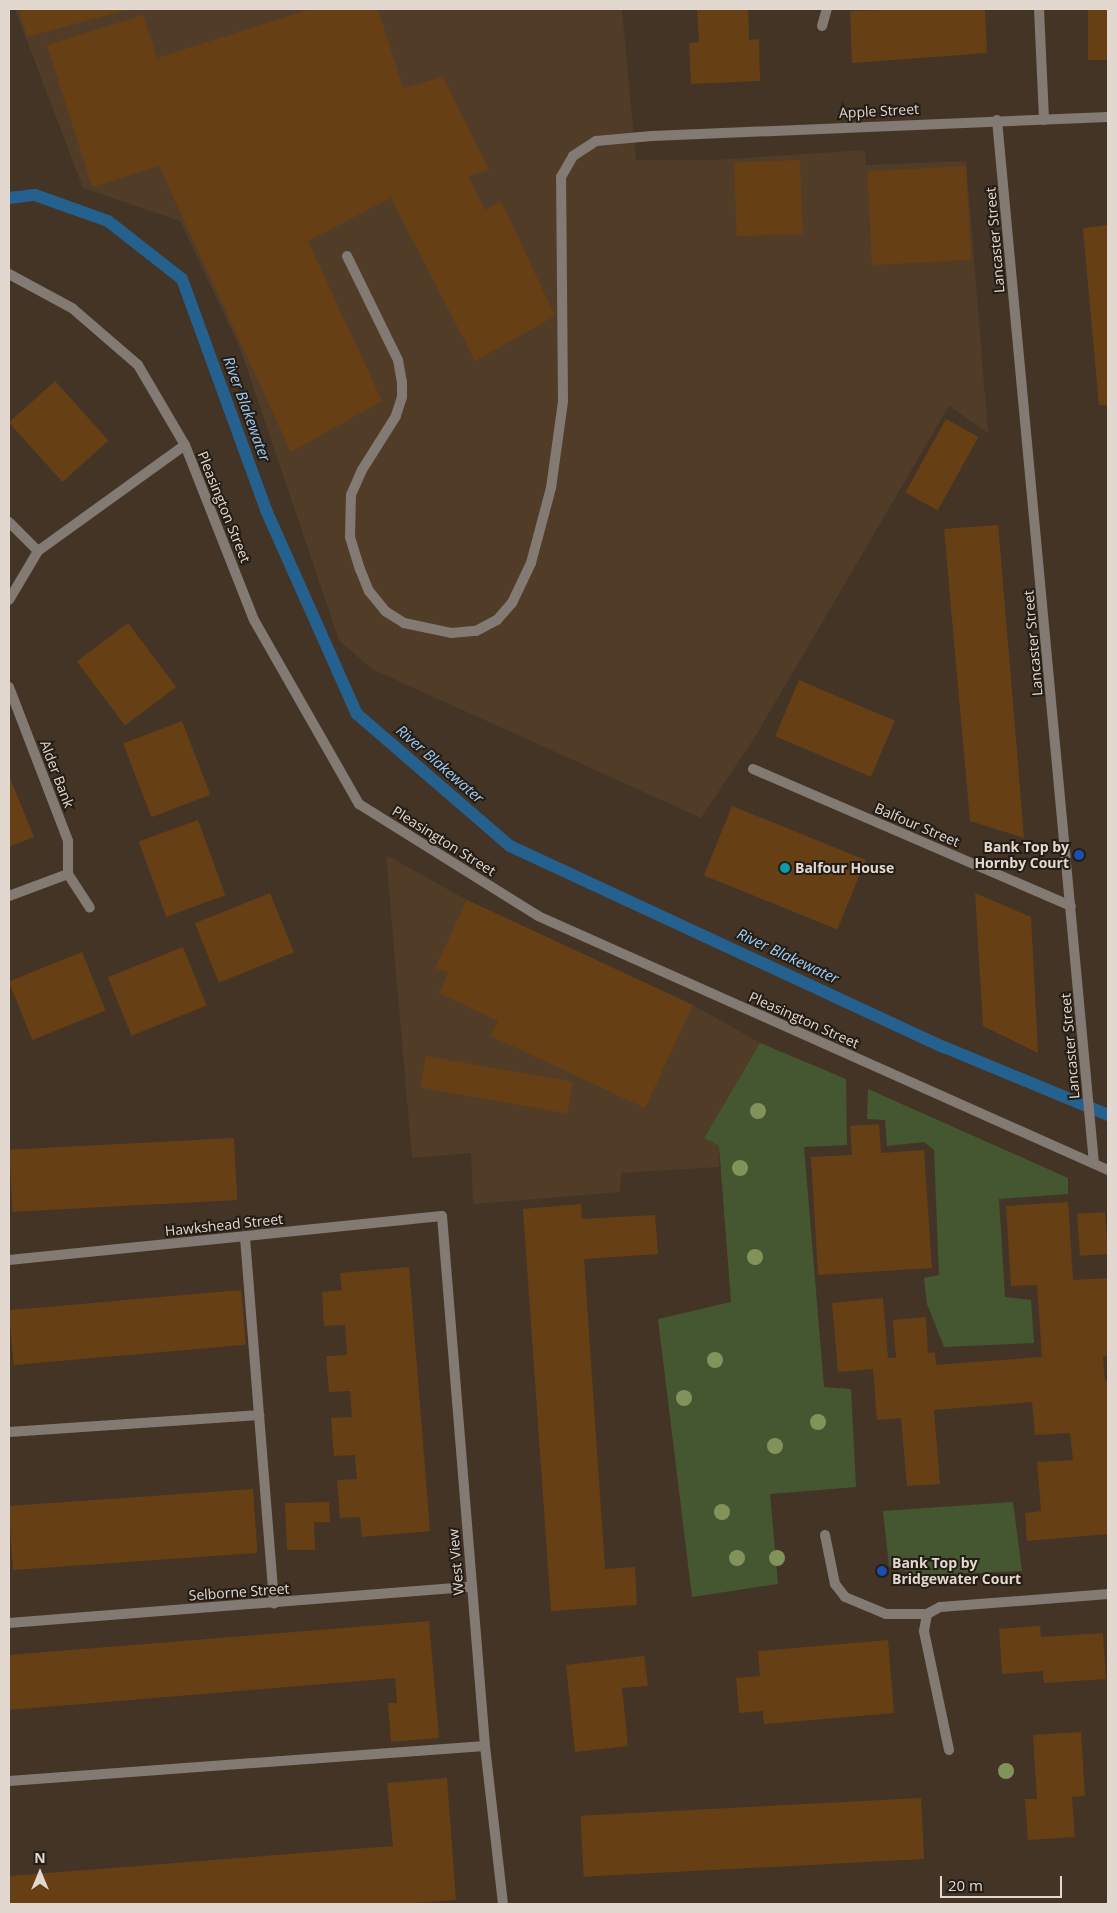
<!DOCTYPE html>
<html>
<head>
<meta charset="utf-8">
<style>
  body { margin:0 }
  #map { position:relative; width:1117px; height:1913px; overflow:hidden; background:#443425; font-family:"Open Sans",sans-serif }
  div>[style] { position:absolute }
  .built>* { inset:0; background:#513c28 }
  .green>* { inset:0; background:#455731 }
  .stream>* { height:12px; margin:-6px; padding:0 6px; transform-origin:6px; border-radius:6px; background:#24618f }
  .building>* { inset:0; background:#673f15; transform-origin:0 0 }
  .lane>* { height:10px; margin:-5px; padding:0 5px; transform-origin:5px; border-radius:5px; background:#827a73 }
  .street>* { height:10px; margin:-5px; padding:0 5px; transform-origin:5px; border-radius:5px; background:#827a73 }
  .trees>* { width:16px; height:16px; margin:-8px; border-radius:50%; background:#82935a }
  .dots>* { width:14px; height:14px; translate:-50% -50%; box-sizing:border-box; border:2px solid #241d16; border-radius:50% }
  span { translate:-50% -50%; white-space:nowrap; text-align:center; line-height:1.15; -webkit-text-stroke:4px #241d16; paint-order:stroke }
  .street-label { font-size:14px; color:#e2d8cf }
  .poi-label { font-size:14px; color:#e2d8cf; font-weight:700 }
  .right { translate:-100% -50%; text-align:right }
  .left { translate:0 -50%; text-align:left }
  .water-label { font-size:15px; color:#9ecdf6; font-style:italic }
  .frame { position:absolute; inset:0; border:10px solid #e2d8cf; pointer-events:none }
  .north { position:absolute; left:15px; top:1848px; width:50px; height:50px; -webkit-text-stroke:4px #241d16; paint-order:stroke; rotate:0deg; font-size:14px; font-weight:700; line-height:20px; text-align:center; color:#e2d8cf }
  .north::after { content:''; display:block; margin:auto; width:18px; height:22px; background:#e2d8cf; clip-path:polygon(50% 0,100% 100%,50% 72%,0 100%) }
  .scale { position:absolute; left:940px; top:1876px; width:122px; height:22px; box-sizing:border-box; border:2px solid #e2d8cf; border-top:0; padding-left:6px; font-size:15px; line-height:18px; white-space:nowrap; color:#e2d8cf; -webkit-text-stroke:4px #241d16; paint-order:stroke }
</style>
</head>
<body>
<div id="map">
  <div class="built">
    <div style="clip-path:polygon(15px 9px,622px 9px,636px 160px,715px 160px,865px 150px,866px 165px,966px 161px,988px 433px,949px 406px,755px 737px,701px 818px,372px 669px,339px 640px,240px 348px,180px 221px,83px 188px)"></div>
    <div style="clip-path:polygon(386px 855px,467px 900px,693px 1005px,760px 1043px,704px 1138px,719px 1146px,719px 1167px,621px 1173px,620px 1192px,473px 1204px,471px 1153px,412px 1158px)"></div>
  </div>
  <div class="green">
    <div style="clip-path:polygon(760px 1043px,846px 1079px,847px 1145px,804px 1147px,824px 1387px,851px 1389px,856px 1487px,770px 1494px,778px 1584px,692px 1597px,658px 1319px,731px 1302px,719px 1146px,704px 1138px)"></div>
    <div style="clip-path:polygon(868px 1089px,1068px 1178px,1068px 1194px,999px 1199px,1005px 1297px,1031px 1300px,1034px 1343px,944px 1347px,927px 1304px,924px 1278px,939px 1275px,934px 1150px,924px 1142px,887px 1146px,885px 1120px,867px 1119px)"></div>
    <div style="clip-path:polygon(1013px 1502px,1022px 1571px,916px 1575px,889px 1566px,883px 1511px)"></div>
  </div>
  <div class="stream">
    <div style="left:9px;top:198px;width:26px;rotate:-7deg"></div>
    <div style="left:35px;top:195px;width:77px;rotate:19.6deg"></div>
    <div style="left:108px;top:221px;width:94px;rotate:38.1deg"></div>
    <div style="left:182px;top:279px;width:246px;rotate:70deg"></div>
    <div style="left:266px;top:510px;width:223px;rotate:66deg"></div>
    <div style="left:357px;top:714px;width:202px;rotate:40.8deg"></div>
    <div style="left:510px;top:846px;width:478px;rotate:24.9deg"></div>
    <div style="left:944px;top:1047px;width:178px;rotate:22.5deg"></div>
  </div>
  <div class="building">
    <div style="clip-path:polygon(19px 9px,130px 9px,27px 37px)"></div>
    <div style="clip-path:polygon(311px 9px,378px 9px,403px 88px,443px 77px,489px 170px,468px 176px,485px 210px,501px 201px,555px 316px,475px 361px,391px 198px,308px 241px,382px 401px,291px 452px,159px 166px,92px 187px,47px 45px,143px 15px,157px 58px)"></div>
    <div style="clip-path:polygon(697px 9px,748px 9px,749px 40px,759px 39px,760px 81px,691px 84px,689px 43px,699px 42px)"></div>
    <div style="clip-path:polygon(913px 9px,985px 9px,987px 53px,852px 63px,850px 11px)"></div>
    <div style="left:1088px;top:9px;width:20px;height:51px"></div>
    <div style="left:800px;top:160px;width:74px;height:66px;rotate:88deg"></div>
    <div style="left:966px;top:166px;width:94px;height:99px;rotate:87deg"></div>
    <div style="clip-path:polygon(1108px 225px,1108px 405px,1099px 405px,1083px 228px)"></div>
    <div style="left:55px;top:381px;width:80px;height:62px;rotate:48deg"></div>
    <div style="left:946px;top:419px;width:37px;height:84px;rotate:29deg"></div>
    <div style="clip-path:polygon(998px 525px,1010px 667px,1024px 838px,970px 821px,944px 529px)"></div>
    <div style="left:128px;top:623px;width:80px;height:64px;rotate:53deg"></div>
    <div style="left:799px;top:680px;width:104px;height:61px;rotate:23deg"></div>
    <div style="left:182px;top:721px;width:79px;height:63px;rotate:69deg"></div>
    <div style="clip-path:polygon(10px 778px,34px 837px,9px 847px,9px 779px)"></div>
    <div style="left:732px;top:806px;width:144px;height:75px;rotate:22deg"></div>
    <div style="left:198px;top:820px;width:80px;height:63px;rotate:70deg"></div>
    <div style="left:270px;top:893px;width:64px;height:81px;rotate:68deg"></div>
    <div style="clip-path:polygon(975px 893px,1031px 917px,1038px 1053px,983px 1026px)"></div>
    <div style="clip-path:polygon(467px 900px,693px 1005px,645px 1108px,491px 1036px,498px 1021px,439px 993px,448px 973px,435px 968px)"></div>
    <div style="left:183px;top:947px;width:63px;height:81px;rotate:68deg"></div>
    <div style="left:82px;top:952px;width:63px;height:79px;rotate:68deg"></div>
    <div style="left:426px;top:1056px;width:149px;height:32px;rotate:10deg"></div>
    <div style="clip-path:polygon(879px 1124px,881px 1153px,924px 1150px,932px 1268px,818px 1275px,811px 1157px,852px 1155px,850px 1126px)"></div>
    <div style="left:234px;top:1138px;width:62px;height:225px;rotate:87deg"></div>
    <div style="clip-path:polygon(1068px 1202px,1073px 1280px,1108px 1278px,1108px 1356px,1103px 1357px,1105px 1381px,1108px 1381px,1108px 1534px,1027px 1541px,1025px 1513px,1041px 1511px,1037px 1462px,1073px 1460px,1070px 1433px,1035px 1435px,1032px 1402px,934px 1410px,940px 1484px,907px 1486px,901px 1418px,877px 1420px,873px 1369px,838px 1372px,832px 1303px,883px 1298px,888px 1358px,896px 1358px,893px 1320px,926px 1317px,928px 1353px,935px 1352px,936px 1365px,1042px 1357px,1037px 1285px,1011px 1286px,1006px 1206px)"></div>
    <div style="clip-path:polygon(581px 1204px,582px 1219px,655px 1215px,658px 1254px,584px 1259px,605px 1569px,635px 1567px,637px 1605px,551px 1611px,523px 1209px)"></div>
    <div style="left:1105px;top:1212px;width:42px;height:28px;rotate:86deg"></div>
    <div style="clip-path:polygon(409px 1267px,430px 1531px,362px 1537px,360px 1517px,340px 1518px,337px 1480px,357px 1479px,356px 1470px,355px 1455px,334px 1456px,331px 1418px,352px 1417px,350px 1391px,329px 1392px,326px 1356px,347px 1355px,345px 1325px,324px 1326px,322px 1292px,342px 1290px,340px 1273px)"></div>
    <div style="left:241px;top:1290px;width:55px;height:233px;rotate:85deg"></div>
    <div style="left:253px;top:1489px;width:64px;height:245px;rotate:86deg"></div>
    <div style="clip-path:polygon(329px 1502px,330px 1522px,314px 1522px,315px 1550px,287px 1550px,285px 1503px)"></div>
    <div style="clip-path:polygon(429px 1621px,439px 1738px,391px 1742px,388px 1703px,397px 1703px,395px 1678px,9px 1710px,9px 1655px)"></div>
    <div style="clip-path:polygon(1040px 1626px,1041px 1637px,1103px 1633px,1106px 1679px,1044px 1683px,1043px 1671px,1002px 1674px,999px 1629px)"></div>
    <div style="clip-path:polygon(888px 1640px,894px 1713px,764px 1724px,763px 1711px,739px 1713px,736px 1678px,760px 1676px,758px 1651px)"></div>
    <div style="clip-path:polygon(644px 1656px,648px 1686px,622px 1688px,628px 1746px,575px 1752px,566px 1665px)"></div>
    <div style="clip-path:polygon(1081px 1732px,1085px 1796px,1072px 1797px,1075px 1837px,1028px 1840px,1025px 1799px,1037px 1799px,1033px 1735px)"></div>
    <div style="clip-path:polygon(447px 1778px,456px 1900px,405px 1904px,9px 1904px,9px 1876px,393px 1846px,387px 1783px)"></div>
    <div style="left:921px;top:1798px;width:61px;height:341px;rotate:87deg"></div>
  </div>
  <div class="lane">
    <div style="left:347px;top:256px;width:116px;rotate:63.9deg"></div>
    <div style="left:398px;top:360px;width:22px;rotate:80deg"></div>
    <div style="left:402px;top:382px;width:15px;rotate:90deg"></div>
    <div style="left:402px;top:397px;width:20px;rotate:108deg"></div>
    <div style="left:396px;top:416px;width:64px;rotate:122.2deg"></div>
    <div style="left:362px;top:470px;width:27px;rotate:114deg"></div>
    <div style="left:351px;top:495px;width:42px;rotate:91.4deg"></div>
    <div style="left:350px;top:537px;width:34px;rotate:73deg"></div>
    <div style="left:360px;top:569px;width:24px;rotate:68deg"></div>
    <div style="left:369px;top:591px;width:26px;rotate:51deg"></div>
    <div style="left:385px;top:611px;width:22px;rotate:32deg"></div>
    <div style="left:404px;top:623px;width:48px;rotate:12deg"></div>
    <div style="left:451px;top:633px;width:25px;rotate:-5deg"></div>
    <div style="left:476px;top:631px;width:24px;rotate:-28deg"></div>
    <div style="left:497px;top:620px;width:23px;rotate:-49deg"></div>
    <div style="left:512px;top:603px;width:44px;rotate:-64.6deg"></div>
    <div style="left:531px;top:563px;width:78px;rotate:-75.1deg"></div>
    <div style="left:551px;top:488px;width:88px;rotate:-82.1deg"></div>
    <div style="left:563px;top:401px;width:224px;rotate:-90.5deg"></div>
    <div style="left:561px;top:177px;width:24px;rotate:-60deg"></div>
    <div style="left:573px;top:156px;width:27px;rotate:-33deg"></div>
    <div style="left:596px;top:141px;width:56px;rotate:-5.1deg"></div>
    <div style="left:259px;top:1415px;width:189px;rotate:85.4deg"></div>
    <div style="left:9px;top:1432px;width:251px;rotate:-3.9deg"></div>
    <div style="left:259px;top:1415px;width:179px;rotate:-94.5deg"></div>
    <div style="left:825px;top:1535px;width:50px;rotate:78.5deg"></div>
    <div style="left:835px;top:1584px;width:16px;rotate:52deg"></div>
    <div style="left:845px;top:1597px;width:44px;rotate:22.5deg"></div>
    <div style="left:886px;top:1614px;width:41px"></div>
    <div style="left:9px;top:1781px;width:477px;rotate:-4.2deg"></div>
  </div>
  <div class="street">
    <div style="left:1039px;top:9px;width:111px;rotate:87.4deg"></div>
    <div style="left:822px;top:26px;width:18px;rotate:-74deg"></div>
    <div style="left:997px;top:120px;width:1048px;rotate:84.69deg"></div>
    <div style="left:652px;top:136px;width:456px;rotate:-2.4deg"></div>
    <div style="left:9px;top:274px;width:72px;rotate:28.4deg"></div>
    <div style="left:72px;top:308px;width:87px;rotate:40.8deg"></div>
    <div style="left:138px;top:365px;width:93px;rotate:59.6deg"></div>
    <div style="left:185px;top:445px;width:188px;rotate:68.5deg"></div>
    <div style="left:254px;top:620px;width:212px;rotate:60.3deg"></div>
    <div style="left:359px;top:804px;width:211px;rotate:32deg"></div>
    <div style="left:538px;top:916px;width:624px;rotate:24.02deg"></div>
    <div style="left:9px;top:522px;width:41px;rotate:45deg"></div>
    <div style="left:9px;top:600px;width:57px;rotate:-59.4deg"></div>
    <div style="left:38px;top:551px;width:181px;rotate:-35.8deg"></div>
    <div style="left:9px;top:687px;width:165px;rotate:69deg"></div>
    <div style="left:68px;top:841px;width:33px;rotate:90deg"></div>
    <div style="left:68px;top:874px;width:63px;rotate:159.6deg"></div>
    <div style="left:753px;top:769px;width:346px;rotate:23.3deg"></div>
    <div style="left:68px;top:874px;width:40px;rotate:57.1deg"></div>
    <div style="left:9px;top:1260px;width:435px;rotate:-5.8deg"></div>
    <div style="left:442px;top:1216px;width:532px;rotate:85.36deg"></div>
    <div style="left:485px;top:1746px;width:159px;rotate:83.5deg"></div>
    <div style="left:9px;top:1623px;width:463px;rotate:-4.5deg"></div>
    <div style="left:949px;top:1750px;width:122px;rotate:-101.9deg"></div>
    <div style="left:924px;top:1631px;width:17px;rotate:-80deg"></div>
    <div style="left:927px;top:1614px;width:15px;rotate:-28deg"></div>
    <div style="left:940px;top:1607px;width:169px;rotate:-4.4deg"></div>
  </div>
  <div class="trees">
    <div style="left:758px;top:1111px"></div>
    <div style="left:740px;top:1168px"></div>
    <div style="left:755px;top:1257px"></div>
    <div style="left:715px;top:1360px"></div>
    <div style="left:684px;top:1398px"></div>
    <div style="left:818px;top:1422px"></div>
    <div style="left:775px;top:1446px"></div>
    <div style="left:722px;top:1512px"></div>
    <div style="left:737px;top:1558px"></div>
    <div style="left:777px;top:1558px"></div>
    <div style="left:1006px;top:1771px"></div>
  </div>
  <div class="dots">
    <div style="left:1079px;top:855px;background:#1a4fb4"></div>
    <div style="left:785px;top:868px;background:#0f9aa8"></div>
    <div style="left:882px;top:1571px;background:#1a4fb4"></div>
  </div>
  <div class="street-label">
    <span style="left:879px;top:111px;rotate:-3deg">Apple Street</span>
    <span style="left:995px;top:240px;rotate:-95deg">Lancaster Street</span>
    <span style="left:224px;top:507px;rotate:68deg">Pleasington Street</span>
    <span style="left:1033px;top:643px;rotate:-95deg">Lancaster Street</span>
    <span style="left:57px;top:774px;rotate:69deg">Alder Bank</span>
    <span style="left:917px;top:825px;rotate:23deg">Balfour Street</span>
    <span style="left:444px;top:841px;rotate:32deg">Pleasington Street</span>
    <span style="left:804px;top:1020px;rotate:24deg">Pleasington Street</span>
    <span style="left:1070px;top:1046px;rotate:-95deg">Lancaster Street</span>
    <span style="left:224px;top:1225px;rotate:-6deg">Hawkshead Street</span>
    <span style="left:456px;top:1562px;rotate:-95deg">West View</span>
    <span style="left:239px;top:1592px;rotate:-4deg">Selborne Street</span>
  </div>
  <div class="poi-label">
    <span class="right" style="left:1069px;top:855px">Bank Top by<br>Hornby Court</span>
    <span class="left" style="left:795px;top:868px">Balfour House</span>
    <span class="left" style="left:892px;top:1571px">Bank Top by<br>Bridgewater Court</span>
  </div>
  <div class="water-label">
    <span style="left:247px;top:409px;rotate:70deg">River Blakewater</span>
    <span style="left:440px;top:764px;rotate:41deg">River Blakewater</span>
    <span style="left:788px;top:956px;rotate:25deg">River Blakewater</span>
  </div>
  <div class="frame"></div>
  <div class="north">N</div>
  <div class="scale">20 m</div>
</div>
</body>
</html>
